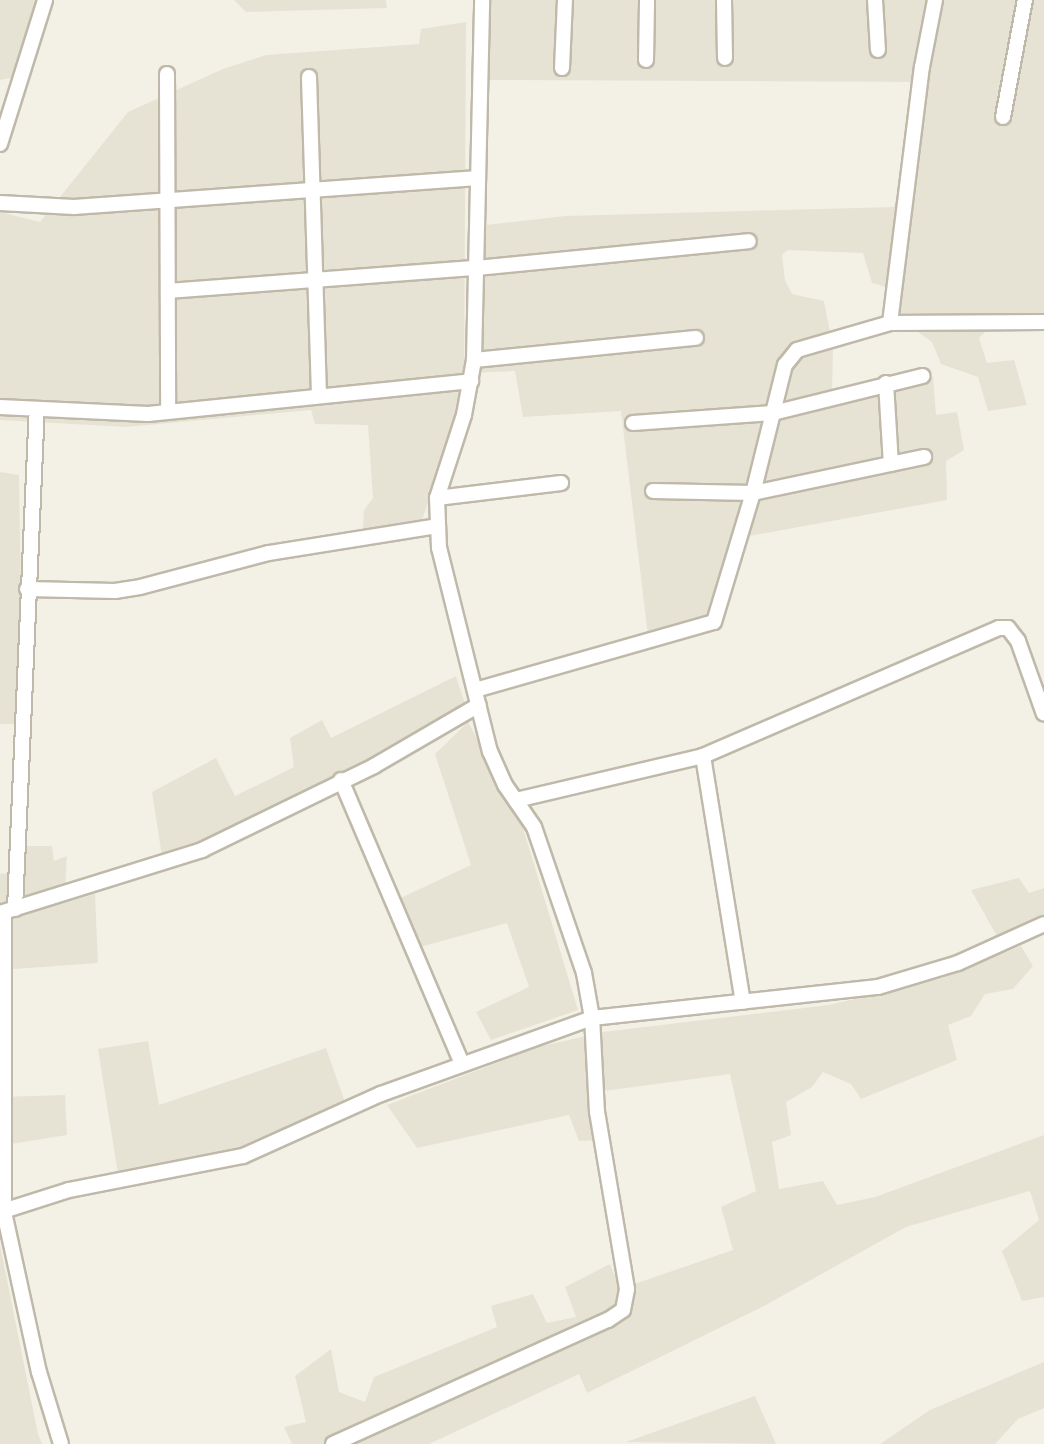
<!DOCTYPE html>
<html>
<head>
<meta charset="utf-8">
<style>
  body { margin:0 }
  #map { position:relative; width:1044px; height:1444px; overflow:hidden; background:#f3f0e6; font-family:Rubik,sans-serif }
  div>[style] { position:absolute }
  .residential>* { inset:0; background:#e7e3d4 }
  .roads { filter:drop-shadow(2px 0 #bfb9a9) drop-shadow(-2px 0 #bfb9a9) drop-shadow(0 2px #bfb9a9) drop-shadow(0 -2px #bfb9a9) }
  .street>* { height:14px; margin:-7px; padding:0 7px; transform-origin:7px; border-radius:7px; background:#fff }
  span { translate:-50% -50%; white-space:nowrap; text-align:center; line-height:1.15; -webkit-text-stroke:6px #fff; paint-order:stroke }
</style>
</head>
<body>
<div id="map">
  <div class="residential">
    <div style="clip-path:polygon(0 0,36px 0,15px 77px,0 80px)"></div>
    <div style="clip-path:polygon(234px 0,386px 0,387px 8px,246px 12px)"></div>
    <div style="clip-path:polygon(480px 0,1044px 0,1044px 326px,992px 325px,979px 338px,987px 363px,1014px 360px,1027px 405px,988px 411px,978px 377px,941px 364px,932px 342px,918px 332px,892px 331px,896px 290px,872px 283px,863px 253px,788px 250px,782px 255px,785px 280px,792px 294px,824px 301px,833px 348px,832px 397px,933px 377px,936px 415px,957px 412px,964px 450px,946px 461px,947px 500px,738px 538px,722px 616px,648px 636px,621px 411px,523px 417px,515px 371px,475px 373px,476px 226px,565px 216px,894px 207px,927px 82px,484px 80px)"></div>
    <div style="clip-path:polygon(466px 22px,464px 398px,420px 526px,369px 541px,363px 528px,364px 510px,373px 498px,368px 425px,315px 424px,311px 410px,126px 427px,0 420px,0 212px,40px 222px,128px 112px,223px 69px,266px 55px,419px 44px,421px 29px)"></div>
    <div style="clip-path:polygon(0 472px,19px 475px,23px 724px,0 724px)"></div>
    <div style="clip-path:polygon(456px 676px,466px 707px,261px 816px,163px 863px,152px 792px,216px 758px,235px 796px,294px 767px,290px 738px,322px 720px,331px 738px)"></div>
    <div style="clip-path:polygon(468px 722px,520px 818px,578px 1010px,491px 1040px,476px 1012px,529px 987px,507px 923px,413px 949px,392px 902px,471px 865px,435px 754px)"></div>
    <div style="clip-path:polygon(16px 846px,52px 846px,54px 861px,67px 856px,64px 903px,95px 894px,98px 963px,0 970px,0 874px,12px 873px)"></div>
    <div style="clip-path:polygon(1019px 878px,1029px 893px,1044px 888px,1044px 918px,998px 938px,971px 890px)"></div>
    <div style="clip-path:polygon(1021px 946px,1033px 966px,1013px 989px,985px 994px,971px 1016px,948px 1025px,957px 1060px,861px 1099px,851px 1084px,823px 1072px,812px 1087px,786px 1102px,791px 1135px,772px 1142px,779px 1189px,823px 1181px,837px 1205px,875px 1197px,1044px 1135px,1044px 1297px,1022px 1301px,1002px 1251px,1039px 1220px,1030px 1191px,906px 1227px,764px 1306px,587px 1393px,579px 1374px,429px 1444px,292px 1444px,284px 1427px,306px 1422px,295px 1376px,331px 1349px,339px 1392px,365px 1402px,374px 1377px,497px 1327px,491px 1306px,533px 1294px,547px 1323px,576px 1317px,565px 1287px,610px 1264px,620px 1289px,733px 1250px,721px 1207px,756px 1191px,730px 1074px,604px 1091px,603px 1140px,579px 1141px,569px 1115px,417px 1148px,387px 1105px,538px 1047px,603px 1032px,829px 1005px,943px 978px)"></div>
    <div style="clip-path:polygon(148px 1041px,159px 1105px,326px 1048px,345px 1102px,251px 1147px,185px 1165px,118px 1174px,98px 1049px)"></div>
    <div style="clip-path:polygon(65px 1095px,67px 1135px,11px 1144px,0 1097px)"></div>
    <div style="clip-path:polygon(0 1245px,38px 1434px,42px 1444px,0 1444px)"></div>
    <div style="clip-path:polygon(1044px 1362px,1044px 1408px,1018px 1419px,995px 1444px,880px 1444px,930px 1410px)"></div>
    <div style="clip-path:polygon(755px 1396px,776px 1444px,626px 1442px)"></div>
  </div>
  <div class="roads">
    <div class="street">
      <div style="left:724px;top:0;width:58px;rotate:89deg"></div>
      <div style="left:875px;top:0;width:50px;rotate:86.6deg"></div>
      <div style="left:646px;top:60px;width:60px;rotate:-89deg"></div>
      <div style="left:562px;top:68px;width:68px;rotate:-87.5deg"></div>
      <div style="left:167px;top:74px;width:337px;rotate:89.8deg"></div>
      <div style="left:309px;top:77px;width:319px;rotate:88.2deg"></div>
      <div style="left:1003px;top:117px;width:119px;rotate:-79.4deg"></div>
      <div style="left:0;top:144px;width:151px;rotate:-72.6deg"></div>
      <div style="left:0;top:203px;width:74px;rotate:3.1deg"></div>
      <div style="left:74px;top:207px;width:405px;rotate:-4.1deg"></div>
      <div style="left:168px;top:291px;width:309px;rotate:-4.3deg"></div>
      <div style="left:476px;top:268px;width:274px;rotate:-5.6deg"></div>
      <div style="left:890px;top:323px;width:258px;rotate:-82.9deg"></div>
      <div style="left:922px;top:67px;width:68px;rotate:-79deg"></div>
      <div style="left:474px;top:360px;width:223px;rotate:-5.7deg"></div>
      <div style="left:886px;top:383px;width:81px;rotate:86.5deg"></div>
      <div style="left:0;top:407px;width:148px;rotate:2.7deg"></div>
      <div style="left:148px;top:414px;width:325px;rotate:-5.8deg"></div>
      <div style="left:633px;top:423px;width:140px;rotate:-4.1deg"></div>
      <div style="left:773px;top:413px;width:154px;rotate:-13.9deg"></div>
      <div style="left:653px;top:491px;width:100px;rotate:1.1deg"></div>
      <div style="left:753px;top:493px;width:175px;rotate:-11.9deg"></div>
      <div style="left:437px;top:498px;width:125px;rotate:-6.9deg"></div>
      <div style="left:27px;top:589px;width:88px;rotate:1.3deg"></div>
      <div style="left:115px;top:591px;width:25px;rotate:-9deg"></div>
      <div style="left:140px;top:587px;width:133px;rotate:-14.8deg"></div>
      <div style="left:269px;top:553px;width:171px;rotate:-9.1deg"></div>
      <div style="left:475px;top:690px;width:248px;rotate:-15.9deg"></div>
      <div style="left:714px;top:622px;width:135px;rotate:-73.2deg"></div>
      <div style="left:753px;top:493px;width:132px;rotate:-76deg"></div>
      <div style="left:785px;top:365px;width:19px;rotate:-51deg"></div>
      <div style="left:797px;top:350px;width:97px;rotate:-16.2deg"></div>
      <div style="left:890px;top:323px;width:154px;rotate:-0.4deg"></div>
      <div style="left:703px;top:756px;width:322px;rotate:-23.4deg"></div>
      <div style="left:999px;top:628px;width:9px"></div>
      <div style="left:1008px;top:628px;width:16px;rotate:52deg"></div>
      <div style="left:1018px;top:641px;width:77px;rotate:70.4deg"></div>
      <div style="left:341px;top:780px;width:309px;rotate:66.9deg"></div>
      <div style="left:516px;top:800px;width:192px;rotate:-13.2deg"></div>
      <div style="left:703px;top:756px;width:249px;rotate:80.8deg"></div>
      <div style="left:15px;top:909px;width:499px;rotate:-87.5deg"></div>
      <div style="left:0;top:913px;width:212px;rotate:-17.3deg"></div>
      <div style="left:202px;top:850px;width:191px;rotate:-26deg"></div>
      <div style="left:374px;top:766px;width:121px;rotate:-30.2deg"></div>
      <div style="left:4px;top:913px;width:299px;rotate:90deg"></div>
      <div style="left:4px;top:1212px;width:164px;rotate:77.7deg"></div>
      <div style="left:39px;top:1372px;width:75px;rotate:73deg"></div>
      <div style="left:0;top:1212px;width:72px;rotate:-17.7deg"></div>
      <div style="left:69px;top:1190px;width:177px;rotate:-11.1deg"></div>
      <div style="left:243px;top:1156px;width:151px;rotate:-24.2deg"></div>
      <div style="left:381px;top:1094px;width:224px;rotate:-19.8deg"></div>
      <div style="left:592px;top:1018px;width:288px;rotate:-6.2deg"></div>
      <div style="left:878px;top:987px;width:84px;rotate:-16.7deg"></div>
      <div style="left:958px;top:963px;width:94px;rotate:-24.4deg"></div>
      <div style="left:333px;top:1444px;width:302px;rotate:-24.3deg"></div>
      <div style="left:608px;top:1320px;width:18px;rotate:-34deg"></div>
      <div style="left:623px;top:1310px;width:21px;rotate:-79deg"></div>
      <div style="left:627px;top:1289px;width:180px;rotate:-99.6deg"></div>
      <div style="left:597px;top:1112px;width:94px;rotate:-93deg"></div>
      <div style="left:592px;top:1018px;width:46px;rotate:-100.1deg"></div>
      <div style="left:584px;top:973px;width:154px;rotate:-108.9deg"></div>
      <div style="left:534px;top:827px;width:51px;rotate:-124.6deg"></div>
      <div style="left:505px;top:785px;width:36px;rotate:-114deg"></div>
      <div style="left:490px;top:752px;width:210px;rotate:-104deg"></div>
      <div style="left:439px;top:548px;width:50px;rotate:-92.3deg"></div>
      <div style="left:437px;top:498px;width:87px;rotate:-72deg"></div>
      <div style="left:464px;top:415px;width:56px;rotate:-79.7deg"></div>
      <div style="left:474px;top:360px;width:360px;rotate:-88.7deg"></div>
    </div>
  </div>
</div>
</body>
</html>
